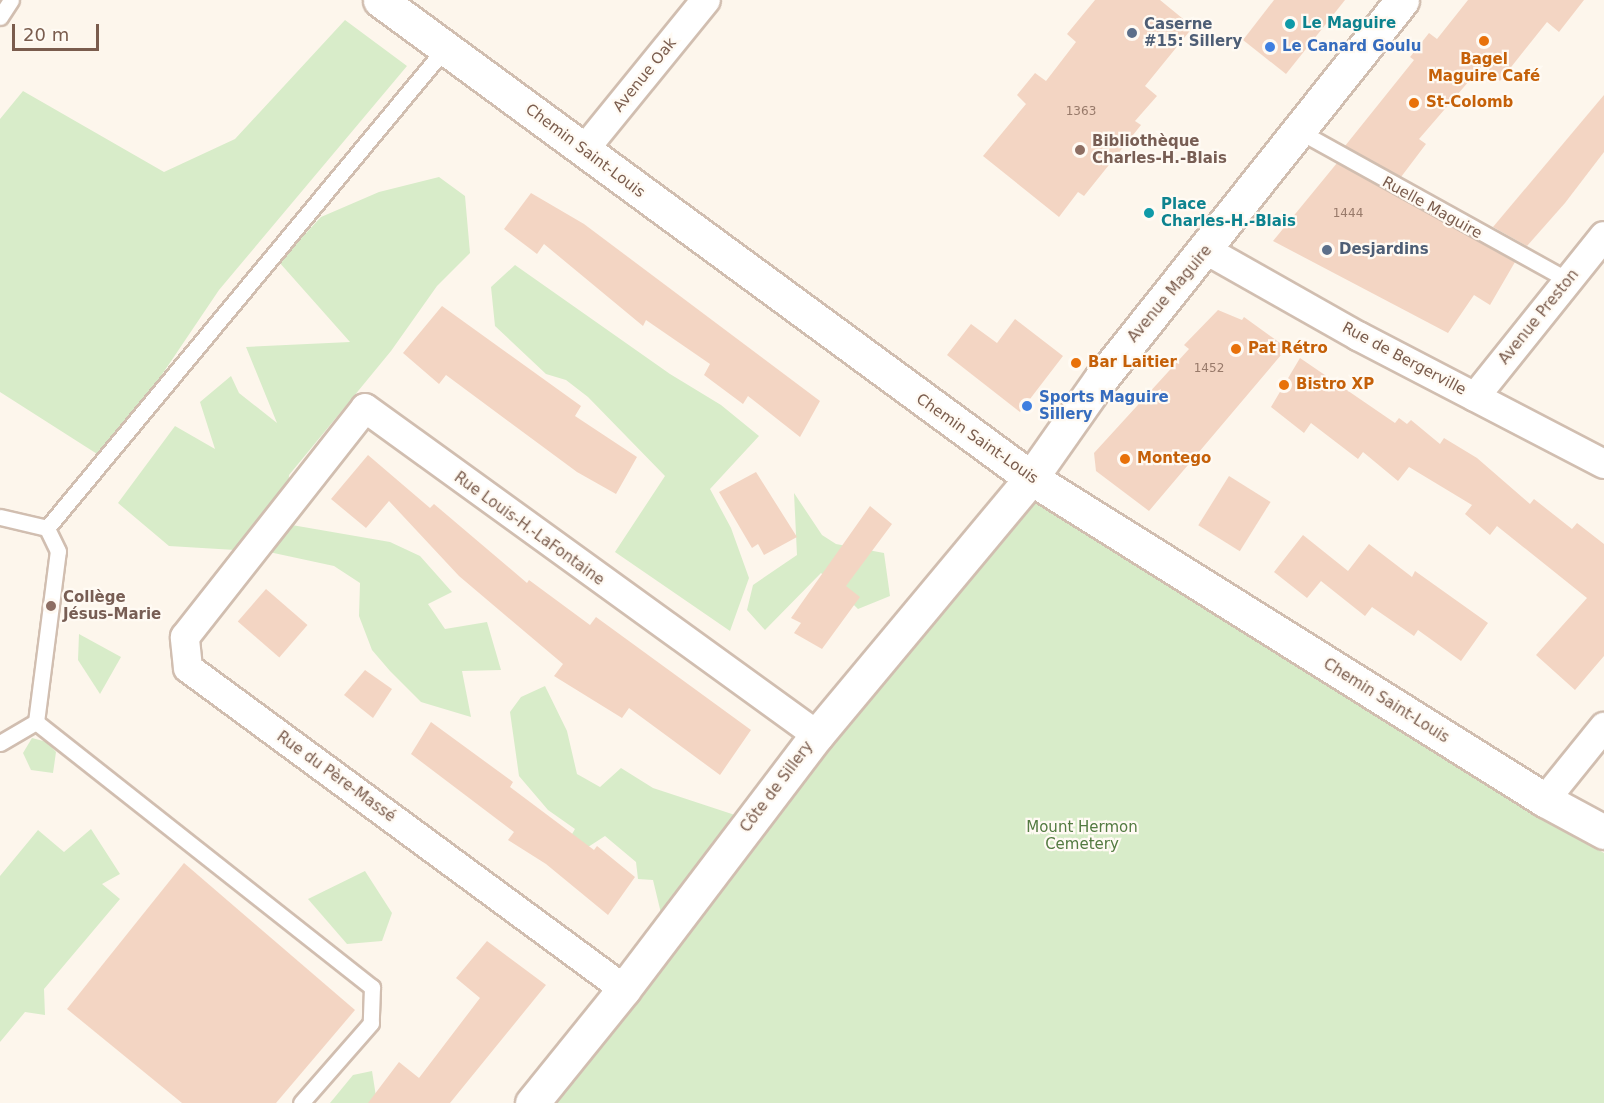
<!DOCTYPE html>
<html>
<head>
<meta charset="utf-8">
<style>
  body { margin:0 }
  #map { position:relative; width:1604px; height:1103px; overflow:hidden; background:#fdf6ec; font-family:"DejaVu Sans",sans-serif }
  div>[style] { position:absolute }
  .green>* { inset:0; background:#d8ecc9 }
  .building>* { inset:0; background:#f3d5c3; transform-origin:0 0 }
  .roads { filter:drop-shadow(2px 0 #d1beb0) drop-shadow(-2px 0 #d1beb0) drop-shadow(0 2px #d1beb0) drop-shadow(0 -2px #d1beb0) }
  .lane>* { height:15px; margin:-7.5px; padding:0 7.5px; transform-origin:7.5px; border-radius:7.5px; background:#fff }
  .street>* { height:28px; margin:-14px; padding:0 14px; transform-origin:14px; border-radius:14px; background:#fff }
  .secondary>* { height:33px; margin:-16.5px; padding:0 16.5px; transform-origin:16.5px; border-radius:16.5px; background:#fff }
  .dots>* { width:16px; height:16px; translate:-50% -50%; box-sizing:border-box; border:3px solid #fffaf3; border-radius:50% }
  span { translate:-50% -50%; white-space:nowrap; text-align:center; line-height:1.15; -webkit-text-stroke:4.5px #fffaf3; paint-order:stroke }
  .number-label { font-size:12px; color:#987a6a }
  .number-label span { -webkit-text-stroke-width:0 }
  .service-label { font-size:15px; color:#4e5e75; font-weight:700 }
  .left { translate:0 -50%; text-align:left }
  .culture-label { font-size:15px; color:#0d838f; font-weight:700 }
  .shop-label { font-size:15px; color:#366cbe; font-weight:700 }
  .food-label { font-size:15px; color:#c56008; font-weight:700 }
  .street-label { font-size:15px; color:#7a5c4d }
  .education-label { font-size:15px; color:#785e54; font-weight:700 }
  .park-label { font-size:15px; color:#537a41 }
  .scale { position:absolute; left:12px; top:24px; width:87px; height:27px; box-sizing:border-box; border:3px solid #7a5c4d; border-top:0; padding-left:8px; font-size:18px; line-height:21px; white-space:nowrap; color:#7a5c4d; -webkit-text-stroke:4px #fffaf3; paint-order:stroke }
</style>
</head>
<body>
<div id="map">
  <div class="green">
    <div style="clip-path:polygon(345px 20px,407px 66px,219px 290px,105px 459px,0 392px,0 119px,23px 91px,164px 172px,235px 139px)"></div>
    <div style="clip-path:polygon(439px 177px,465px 196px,470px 253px,437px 286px,391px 351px,289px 475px,286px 524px,390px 542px,420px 556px,452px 592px,428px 604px,445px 629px,487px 622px,501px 670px,462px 671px,471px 717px,421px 702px,390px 671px,372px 650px,359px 616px,360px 583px,334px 566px,269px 552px,169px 546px,118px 503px,175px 426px,215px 449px,200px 402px,231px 376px,239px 393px,277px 423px,246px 347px,350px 342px,279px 262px,321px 217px,379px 192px)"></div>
    <div style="clip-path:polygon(515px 265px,670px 374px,721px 405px,759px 436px,710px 489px,731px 528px,749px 578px,730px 631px,615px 552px,665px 476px,588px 397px,566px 380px,546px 374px,495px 326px,491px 287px)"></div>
    <div style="clip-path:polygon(1031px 478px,1535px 814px,1604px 853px,1604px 1103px,533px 1103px,666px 934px,653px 880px,638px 879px,636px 862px,605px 836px,585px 849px,565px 846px,575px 829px,548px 810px,519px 776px,510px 712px,521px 697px,545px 686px,567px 731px,577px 774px,600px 787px,621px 768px,653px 788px,738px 816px)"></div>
    <div style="clip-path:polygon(794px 493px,822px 535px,836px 544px,884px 553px,890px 596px,858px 609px,821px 573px,765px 630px,747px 610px,753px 585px,797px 555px)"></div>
    <div style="clip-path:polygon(79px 634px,121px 657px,100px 694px,78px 660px)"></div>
    <div style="clip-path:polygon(32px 738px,47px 742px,56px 752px,53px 773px,31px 770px,23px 753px)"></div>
    <div style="clip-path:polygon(91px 829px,120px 874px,102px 884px,120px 899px,44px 989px,45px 1015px,25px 1012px,0 1042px,0 876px,38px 830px,64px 852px)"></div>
    <div style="clip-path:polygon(365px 871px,392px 913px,382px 941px,347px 944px,308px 899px)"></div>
    <div style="clip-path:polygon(372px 1071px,377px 1103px,330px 1103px,353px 1075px)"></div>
  </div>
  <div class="building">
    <div style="clip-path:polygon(1095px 0,1160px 0,1193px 27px,1145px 86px,1157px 96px,1135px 121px,1141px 125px,1084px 196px,1078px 192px,1059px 217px,983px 156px,1026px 104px,1017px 95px,1035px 73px,1046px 81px,1076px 42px,1067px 34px)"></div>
    <div style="clip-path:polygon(1274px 0,1345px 0,1286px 74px,1243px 40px)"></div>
    <div style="clip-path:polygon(1468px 0,1584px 0,1559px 32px,1547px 22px,1500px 81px,1482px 66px,1419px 139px,1426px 144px,1401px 177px,1345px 146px,1414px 60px,1410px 57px,1429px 33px,1437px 39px)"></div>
    <div style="clip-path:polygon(1604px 95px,1604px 152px,1565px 203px,1527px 246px,1493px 227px)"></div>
    <div style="clip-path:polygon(1337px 163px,1515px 262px,1490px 305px,1474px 295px,1448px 333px,1273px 241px)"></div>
    <div style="clip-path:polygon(531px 193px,584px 224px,820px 401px,800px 437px,748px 396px,743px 404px,704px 375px,710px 364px,646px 320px,643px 326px,544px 244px,537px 254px,504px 229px)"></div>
    <div style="clip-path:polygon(442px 306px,581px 406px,575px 416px,637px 457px,616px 494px,577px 472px,446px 375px,439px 384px,403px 353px)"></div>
    <div style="clip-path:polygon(1218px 310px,1242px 320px,1244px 317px,1287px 348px,1149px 511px,1096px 471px,1094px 453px,1189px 349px,1184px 345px)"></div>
    <div style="clip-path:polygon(1015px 319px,1063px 356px,1020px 412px,947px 355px,971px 324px,997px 343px)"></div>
    <div style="clip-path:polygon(1300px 358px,1395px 423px,1399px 418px,1407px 424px,1411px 420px,1440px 444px,1444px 438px,1477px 458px,1530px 504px,1534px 499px,1572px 529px,1577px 523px,1604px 544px,1604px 656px,1575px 690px,1536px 655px,1587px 598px,1497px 526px,1490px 535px,1465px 514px,1472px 505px,1409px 467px,1398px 481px,1363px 452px,1358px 459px,1311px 423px,1304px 433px,1271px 407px)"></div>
    <div style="clip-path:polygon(368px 455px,430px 508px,434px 504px,527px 583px,529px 580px,590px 625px,596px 617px,751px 730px,720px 775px,629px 708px,622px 718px,554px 676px,563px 664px,459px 576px,389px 501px,366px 528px,331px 499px)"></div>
    <div style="clip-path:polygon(756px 472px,797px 537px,764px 555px,758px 544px,752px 548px,719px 492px)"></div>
    <div style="left:1229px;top:476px;width:49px;height:58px;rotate:32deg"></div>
    <div style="clip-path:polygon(870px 506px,892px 524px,846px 586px,860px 597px,822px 649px,794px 633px,801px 623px,791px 618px)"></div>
    <div style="clip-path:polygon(1303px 535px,1348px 571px,1369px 544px,1412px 577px,1415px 571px,1488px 623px,1461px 661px,1418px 630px,1414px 636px,1372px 607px,1365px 616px,1321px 581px,1307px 598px,1274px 572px)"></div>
    <div style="left:266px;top:589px;width:55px;height:43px;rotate:41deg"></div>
    <div style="clip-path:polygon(365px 670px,392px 689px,373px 718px,344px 695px)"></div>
    <div style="clip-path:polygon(431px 722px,513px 782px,510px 787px,594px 850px,597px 846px,635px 877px,608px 915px,546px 864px,508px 840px,514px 832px,411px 754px)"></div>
    <div style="clip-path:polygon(184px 863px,355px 1010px,276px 1103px,182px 1103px,67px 1009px)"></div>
    <div style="clip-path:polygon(487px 941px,546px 985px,450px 1103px,368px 1103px,399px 1062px,419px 1078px,480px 998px,456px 978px)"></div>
  </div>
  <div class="roads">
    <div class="lane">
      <div style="left:0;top:17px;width:20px;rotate:-57deg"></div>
      <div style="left:1299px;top:131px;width:308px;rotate:29deg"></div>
      <div style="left:0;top:517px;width:48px;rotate:13.2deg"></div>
      <div style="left:47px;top:528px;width:625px;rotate:-50.32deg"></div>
      <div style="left:36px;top:722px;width:428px;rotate:38.3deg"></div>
      <div style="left:372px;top:987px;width:36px;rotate:92deg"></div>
      <div style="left:371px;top:1023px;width:106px;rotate:131.2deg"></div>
      <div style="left:36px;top:722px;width:172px;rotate:-82.7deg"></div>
      <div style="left:58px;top:551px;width:25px;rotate:-116deg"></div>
      <div style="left:0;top:743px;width:42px;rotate:-30.3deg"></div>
    </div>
    <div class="street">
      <div style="left:584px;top:150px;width:193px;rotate:-50.9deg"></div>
      <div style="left:1206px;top:250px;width:175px;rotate:29.5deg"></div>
      <div style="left:1358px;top:336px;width:277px;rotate:27.5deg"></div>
      <div style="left:1475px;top:397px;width:206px;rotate:-51.3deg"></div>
      <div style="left:1545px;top:800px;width:94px;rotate:-51.1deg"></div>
      <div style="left:624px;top:989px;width:541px;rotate:-143.64deg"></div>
      <div style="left:188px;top:668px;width:31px;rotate:-96deg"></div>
      <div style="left:185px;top:637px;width:291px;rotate:-51.8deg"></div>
      <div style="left:365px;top:408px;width:558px;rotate:35.88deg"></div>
    </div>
    <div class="secondary">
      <div style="left:380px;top:0;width:808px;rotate:36.29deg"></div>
      <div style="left:1031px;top:478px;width:607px;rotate:32.07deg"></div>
      <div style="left:1545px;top:800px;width:67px;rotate:28.5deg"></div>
      <div style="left:532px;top:1103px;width:146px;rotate:-51.1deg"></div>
      <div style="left:624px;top:989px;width:319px;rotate:-52.8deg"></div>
      <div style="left:817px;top:735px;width:334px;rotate:-50.2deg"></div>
      <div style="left:1031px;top:478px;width:120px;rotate:-54.9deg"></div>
      <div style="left:1100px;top:380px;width:485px;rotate:-51.5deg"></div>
    </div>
  </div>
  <div class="dots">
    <div style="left:1290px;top:24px;background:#0f9aa8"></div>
    <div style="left:1132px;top:33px;background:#5c6f8a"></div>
    <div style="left:1484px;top:41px;background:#e8710a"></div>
    <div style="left:1270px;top:47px;background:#3f7fe0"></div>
    <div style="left:1414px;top:103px;background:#e8710a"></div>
    <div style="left:1080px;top:150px;background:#8d6e63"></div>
    <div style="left:1149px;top:213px;background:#0f9aa8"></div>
    <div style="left:1327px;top:250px;background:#5c6f8a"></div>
    <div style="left:1236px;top:349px;background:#e8710a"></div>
    <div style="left:1076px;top:363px;background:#e8710a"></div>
    <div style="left:1284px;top:385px;background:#e8710a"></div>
    <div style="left:1027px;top:406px;background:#3f7fe0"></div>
    <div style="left:1125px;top:459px;background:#e8710a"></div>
    <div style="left:51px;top:606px;background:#8d6e63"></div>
  </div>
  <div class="number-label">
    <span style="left:1081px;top:112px">1363</span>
    <span style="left:1348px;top:214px">1444</span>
    <span style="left:1209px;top:369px">1452</span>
  </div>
  <div class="service-label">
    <span class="left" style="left:1144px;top:33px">Caserne<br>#15: Sillery</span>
    <span class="left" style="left:1339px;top:250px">Desjardins</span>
  </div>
  <div class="culture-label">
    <span class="left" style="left:1302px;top:24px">Le Maguire</span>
    <span class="left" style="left:1161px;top:213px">Place<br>Charles-H.-Blais</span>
  </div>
  <div class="shop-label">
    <span class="left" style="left:1282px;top:47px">Le Canard Goulu</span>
    <span class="left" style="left:1039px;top:406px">Sports Maguire<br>Sillery</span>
  </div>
  <div class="food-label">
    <span style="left:1484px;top:68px">Bagel<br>Maguire Café</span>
    <span class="left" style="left:1426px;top:103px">St-Colomb</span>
    <span class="left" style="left:1248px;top:349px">Pat Rétro</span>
    <span class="left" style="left:1088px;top:363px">Bar Laitier</span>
    <span class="left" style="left:1296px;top:385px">Bistro XP</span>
    <span class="left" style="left:1137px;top:459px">Montego</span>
  </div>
  <div class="street-label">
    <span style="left:645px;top:75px;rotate:-51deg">Avenue Oak</span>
    <span style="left:585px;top:151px;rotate:37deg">Chemin Saint-Louis</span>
    <span style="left:1432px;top:208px;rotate:29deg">Ruelle Maguire</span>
    <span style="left:1170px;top:294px;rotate:-50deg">Avenue Maguire</span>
    <span style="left:1539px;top:317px;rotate:-51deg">Avenue Preston</span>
    <span style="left:1404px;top:359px;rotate:28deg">Rue de Bergerville</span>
    <span style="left:977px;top:439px;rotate:35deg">Chemin Saint-Louis</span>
    <span style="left:529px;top:529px;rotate:36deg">Rue Louis-H.-LaFontaine</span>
    <span style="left:1386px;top:701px;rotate:32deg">Chemin Saint-Louis</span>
    <span style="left:336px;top:777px;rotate:36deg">Rue du Père-Massé</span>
    <span style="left:777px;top:787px;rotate:-53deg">Côte de Sillery</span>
  </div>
  <div class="education-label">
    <span class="left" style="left:1092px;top:150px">Bibliothèque<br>Charles-H.-Blais</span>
    <span class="left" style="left:63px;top:606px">Collège<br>Jésus-Marie</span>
  </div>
  <div class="park-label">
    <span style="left:1082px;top:836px">Mount Hermon<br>Cemetery</span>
  </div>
  <div class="scale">20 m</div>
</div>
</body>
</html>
